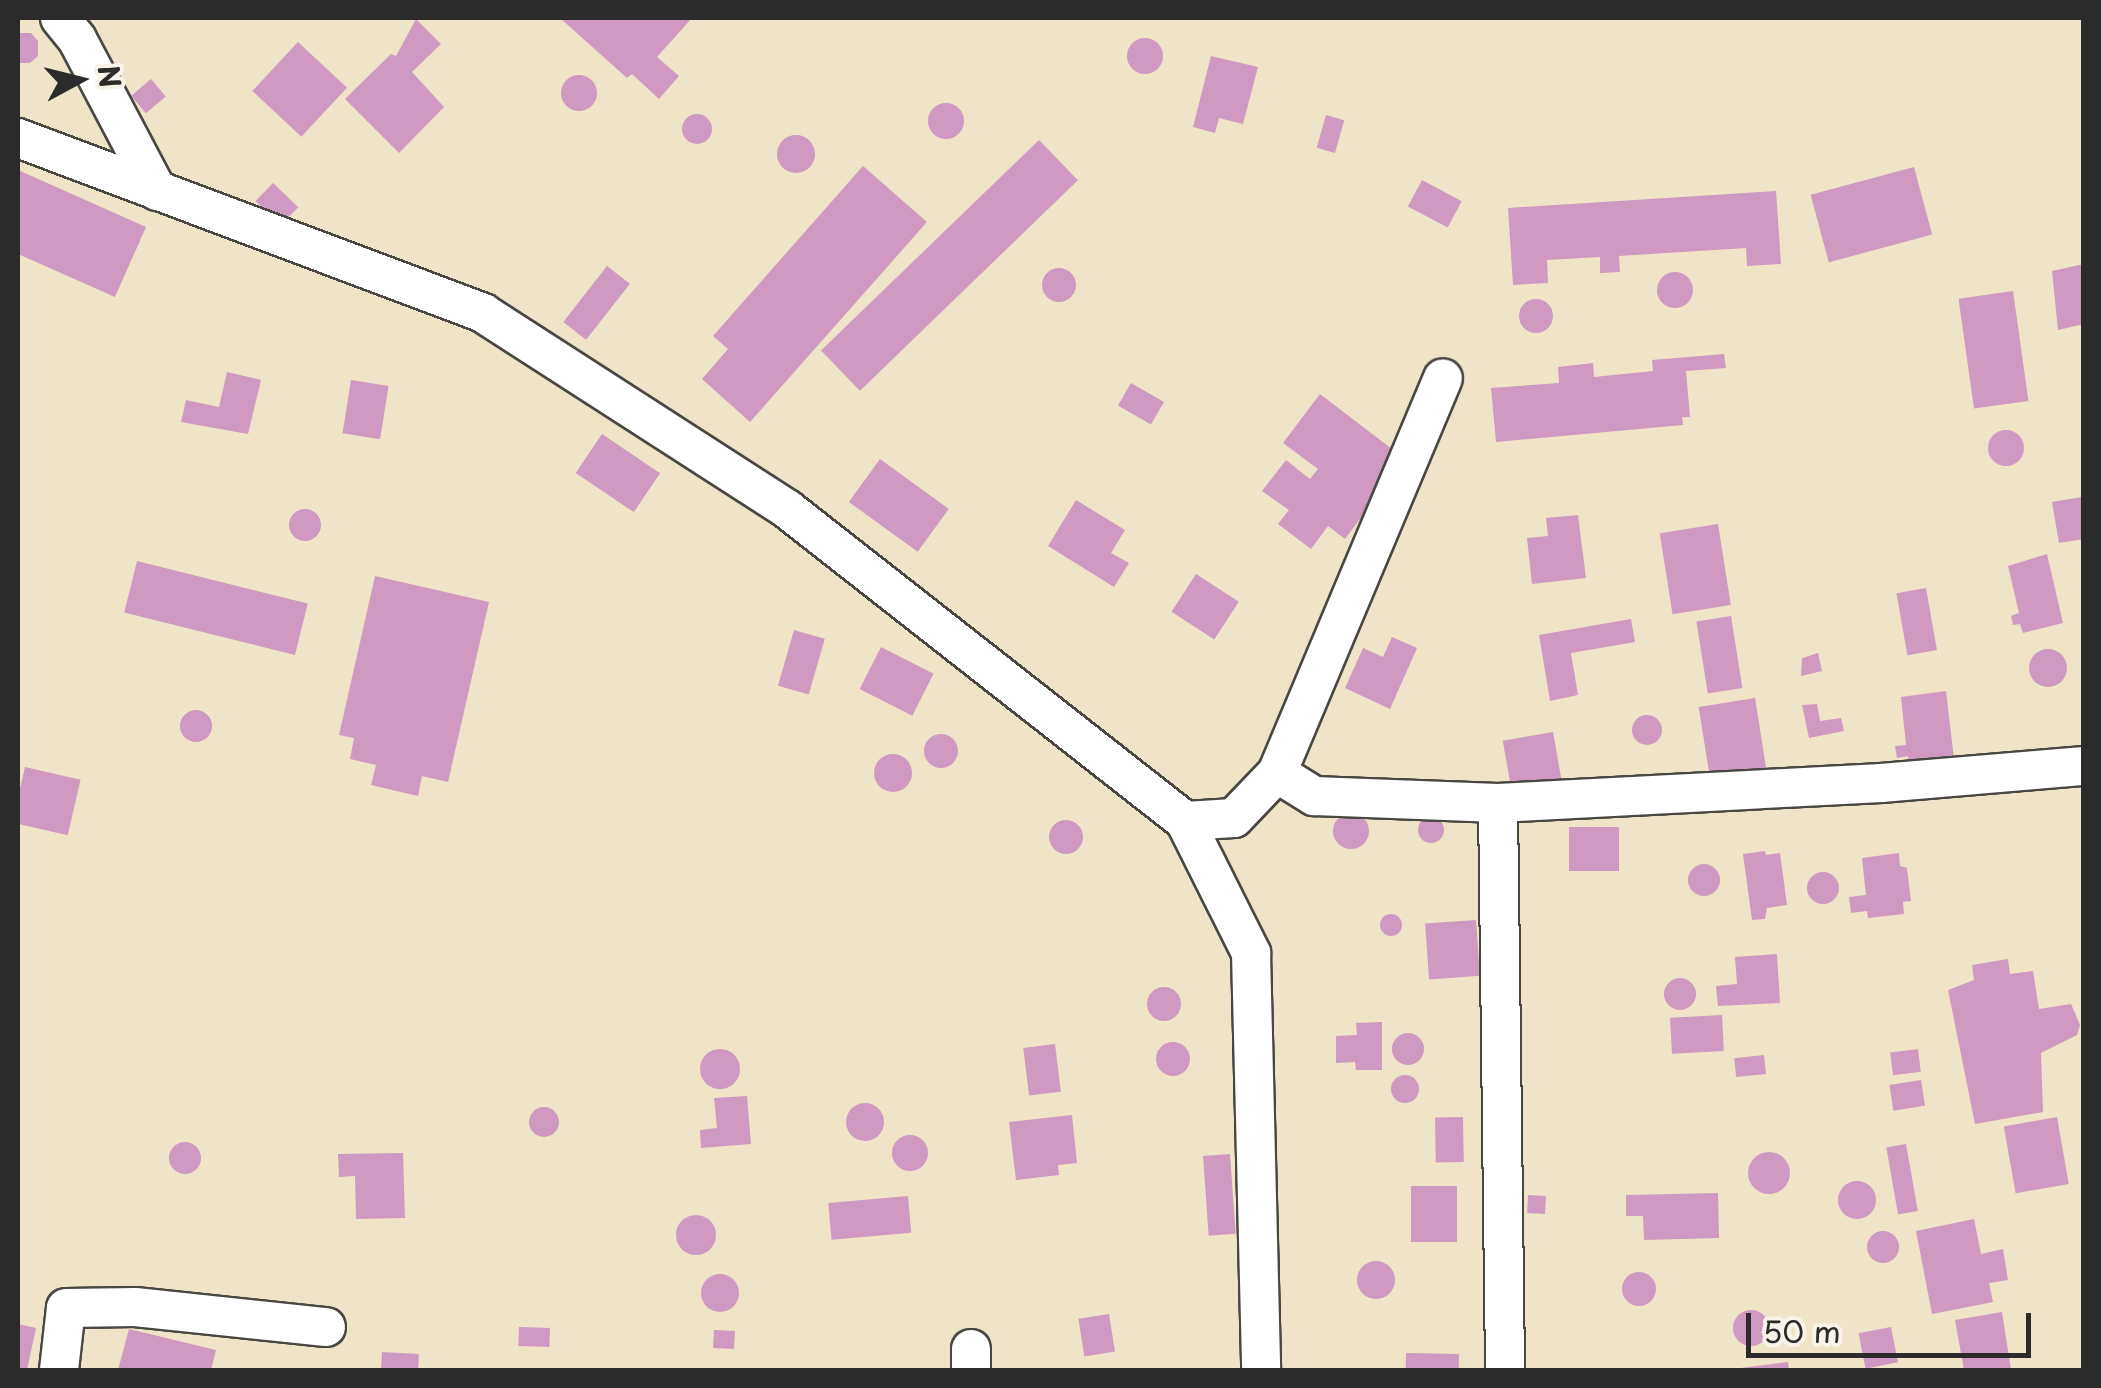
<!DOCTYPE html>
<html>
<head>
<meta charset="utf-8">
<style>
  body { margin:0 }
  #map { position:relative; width:2101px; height:1388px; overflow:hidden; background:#efe4c7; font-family:"Playpen Sans",sans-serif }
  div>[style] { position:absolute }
  .building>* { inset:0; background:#cf99c1; transform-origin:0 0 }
  .round { border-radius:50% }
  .roads { filter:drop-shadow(2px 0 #484742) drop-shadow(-2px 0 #484742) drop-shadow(0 2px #484742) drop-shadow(0 -2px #484742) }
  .minor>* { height:38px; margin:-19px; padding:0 19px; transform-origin:19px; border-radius:19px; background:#fff }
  span { translate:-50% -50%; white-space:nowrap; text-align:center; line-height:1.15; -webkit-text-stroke:8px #f7f3e8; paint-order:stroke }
  .frame { position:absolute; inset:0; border:20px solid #2b2b2b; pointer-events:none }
  .north { position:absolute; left:30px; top:30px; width:100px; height:100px; -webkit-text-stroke:8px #f7f3e8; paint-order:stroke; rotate:83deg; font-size:28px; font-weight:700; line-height:40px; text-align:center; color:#2b2b2b }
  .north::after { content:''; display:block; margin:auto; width:35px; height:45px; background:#2b2b2b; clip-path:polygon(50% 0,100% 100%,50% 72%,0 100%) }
  .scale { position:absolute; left:1746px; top:1313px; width:285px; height:45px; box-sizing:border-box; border:5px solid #2b2b2b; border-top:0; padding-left:12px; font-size:30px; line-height:35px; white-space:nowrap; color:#2b2b2b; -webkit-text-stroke:8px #f7f3e8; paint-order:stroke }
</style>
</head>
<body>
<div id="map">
  <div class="building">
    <div style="clip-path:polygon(560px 18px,692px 18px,657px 57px,679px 76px,659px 99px,632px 74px,627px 78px)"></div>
    <div style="clip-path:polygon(416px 19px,441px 44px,412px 72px,444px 107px,399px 153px,345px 99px,391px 54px,396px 56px)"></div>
    <div style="clip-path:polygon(18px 33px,31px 33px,38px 41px,38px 56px,30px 63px,18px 63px)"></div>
    <div class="round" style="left:1127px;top:38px;width:36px;height:36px"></div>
    <div style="left:298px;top:42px;width:67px;height:67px;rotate:43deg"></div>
    <div style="clip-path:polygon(1211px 56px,1258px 67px,1243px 124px,1219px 118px,1215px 133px,1193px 127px)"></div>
    <div class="round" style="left:561px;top:75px;width:36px;height:36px"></div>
    <div style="left:151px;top:79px;width:23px;height:26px;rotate:50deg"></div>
    <div class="round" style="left:928px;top:103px;width:36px;height:36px"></div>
    <div class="round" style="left:682px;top:114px;width:30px;height:30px"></div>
    <div style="left:1326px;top:115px;width:19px;height:34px;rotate:16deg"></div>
    <div class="round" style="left:777px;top:135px;width:38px;height:38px"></div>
    <div style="left:1039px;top:140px;width:56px;height:303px;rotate:46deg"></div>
    <div style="clip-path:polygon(863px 166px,927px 222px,750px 422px,702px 379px,728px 349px,713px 336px)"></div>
    <div style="left:1914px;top:167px;width:70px;height:107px;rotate:75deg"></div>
    <div style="clip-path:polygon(18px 170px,146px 227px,115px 297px,18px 254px)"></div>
    <div style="left:1422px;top:180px;width:45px;height:30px;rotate:28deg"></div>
    <div style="left:273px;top:183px;width:35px;height:25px;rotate:44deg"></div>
    <div style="clip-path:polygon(1776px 191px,1781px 264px,1747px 266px,1746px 248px,1619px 256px,1620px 272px,1600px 273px,1600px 257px,1547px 260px,1548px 283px,1513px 285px,1508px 208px)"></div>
    <div style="clip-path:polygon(2084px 264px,2084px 324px,2058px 330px,2052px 271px)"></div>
    <div style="left:607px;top:266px;width:29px;height:71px;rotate:38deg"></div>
    <div class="round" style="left:1042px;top:268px;width:34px;height:34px"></div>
    <div class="round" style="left:1657px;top:272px;width:36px;height:36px"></div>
    <div style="left:2013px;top:291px;width:111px;height:55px;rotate:82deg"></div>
    <div class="round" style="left:1519px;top:299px;width:34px;height:34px"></div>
    <div style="clip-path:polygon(1724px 354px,1726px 368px,1686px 371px,1690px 417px,1682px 417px,1683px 425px,1496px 442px,1491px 388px,1559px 383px,1558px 367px,1593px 363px,1594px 377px,1653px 371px,1652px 360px)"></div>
    <div style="clip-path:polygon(227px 372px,261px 380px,248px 434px,181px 422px,186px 400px,219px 407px)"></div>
    <div style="left:351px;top:380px;width:38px;height:54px;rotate:9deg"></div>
    <div style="left:1131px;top:383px;width:38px;height:26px;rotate:30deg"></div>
    <div style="clip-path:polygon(1320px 394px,1405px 459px,1345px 539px,1328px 526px,1311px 549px,1278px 524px,1289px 510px,1262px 491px,1286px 460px,1310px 479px,1318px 469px,1283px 443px)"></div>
    <div class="round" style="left:1988px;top:430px;width:36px;height:36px"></div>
    <div style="left:602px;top:434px;width:70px;height:47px;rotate:34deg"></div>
    <div style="left:880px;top:459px;width:85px;height:53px;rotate:36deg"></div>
    <div style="clip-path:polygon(2082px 497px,2084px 539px,2059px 543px,2052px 502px)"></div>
    <div style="clip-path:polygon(1076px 500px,1125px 530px,1111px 553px,1129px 563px,1114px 587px,1048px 546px)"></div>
    <div class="round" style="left:289px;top:509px;width:32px;height:32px"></div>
    <div style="clip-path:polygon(1578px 515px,1586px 578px,1532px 584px,1527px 538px,1548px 536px,1546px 518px)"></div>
    <div style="left:1718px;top:524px;width:82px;height:59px;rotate:81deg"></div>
    <div style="clip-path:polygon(2047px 554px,2063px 623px,2023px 633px,2020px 624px,2013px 625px,2011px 616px,2019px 613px,2008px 566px)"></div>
    <div style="left:137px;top:561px;width:176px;height:53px;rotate:14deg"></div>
    <div style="left:1196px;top:574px;width:51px;height:45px;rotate:33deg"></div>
    <div style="clip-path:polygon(375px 576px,489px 602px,448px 782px,422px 776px,418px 796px,371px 785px,376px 765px,350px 759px,354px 738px,339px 735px)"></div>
    <div style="left:1926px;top:588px;width:63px;height:30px;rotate:80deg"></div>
    <div style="left:1731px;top:616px;width:73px;height:35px;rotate:81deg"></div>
    <div style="clip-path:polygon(1631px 619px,1635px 642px,1571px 653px,1578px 695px,1550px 701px,1539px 635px)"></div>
    <div style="left:794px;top:630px;width:32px;height:58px;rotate:16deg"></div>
    <div style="clip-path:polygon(1392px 637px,1417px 648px,1390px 709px,1345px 688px,1363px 648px,1383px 657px)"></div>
    <div style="left:881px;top:647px;width:59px;height:47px;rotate:27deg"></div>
    <div class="round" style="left:2029px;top:649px;width:38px;height:38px"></div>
    <div style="clip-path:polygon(1818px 653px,1822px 671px,1801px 676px,1802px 658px)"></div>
    <div style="clip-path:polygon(1946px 691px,1954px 759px,1909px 764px,1908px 756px,1897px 758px,1895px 746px,1906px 745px,1901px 697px)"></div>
    <div style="left:1755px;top:698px;width:73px;height:57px;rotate:81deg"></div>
    <div style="clip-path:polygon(1817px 704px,1820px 721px,1841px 718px,1844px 731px,1809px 738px,1802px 705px)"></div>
    <div class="round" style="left:180px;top:710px;width:32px;height:32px"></div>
    <div class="round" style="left:1632px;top:715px;width:30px;height:30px"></div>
    <div style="left:1553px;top:732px;width:48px;height:51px;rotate:80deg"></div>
    <div class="round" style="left:924px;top:734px;width:34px;height:34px"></div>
    <div class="round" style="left:874px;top:754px;width:38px;height:38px"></div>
    <div style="left:25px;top:767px;width:57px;height:57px;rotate:13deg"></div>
    <div class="round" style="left:1333px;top:813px;width:36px;height:36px"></div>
    <div class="round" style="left:1418px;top:817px;width:26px;height:26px"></div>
    <div class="round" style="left:1049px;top:820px;width:34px;height:34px"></div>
    <div style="left:1619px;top:827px;width:44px;height:50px;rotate:90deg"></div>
    <div style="clip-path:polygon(1765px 851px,1766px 855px,1780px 853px,1787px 905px,1767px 908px,1765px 919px,1752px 920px,1743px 854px)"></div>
    <div style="clip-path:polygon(1899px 853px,1900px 866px,1907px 868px,1911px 901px,1903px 902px,1904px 914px,1868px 918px,1867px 911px,1851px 913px,1849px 897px,1866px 895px,1862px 858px)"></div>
    <div class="round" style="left:1688px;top:864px;width:32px;height:32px"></div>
    <div class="round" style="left:1807px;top:872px;width:32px;height:32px"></div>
    <div class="round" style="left:1380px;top:914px;width:22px;height:22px"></div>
    <div style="left:1476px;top:920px;width:56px;height:51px;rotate:86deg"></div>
    <div style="clip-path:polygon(1777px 954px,1780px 1003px,1718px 1006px,1716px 986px,1737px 984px,1735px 957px)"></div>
    <div style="clip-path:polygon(2008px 959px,2010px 974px,2033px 971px,2039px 1009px,2071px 1004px,2080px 1025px,2077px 1035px,2041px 1053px,2043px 1112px,1975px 1124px,1948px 990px,1974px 980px,1972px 965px)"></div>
    <div class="round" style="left:1664px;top:978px;width:32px;height:32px"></div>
    <div class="round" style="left:1147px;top:987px;width:34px;height:34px"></div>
    <div style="left:1722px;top:1015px;width:36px;height:52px;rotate:87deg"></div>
    <div style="clip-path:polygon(1382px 1022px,1382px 1070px,1356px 1070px,1355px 1062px,1336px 1063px,1336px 1036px,1357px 1035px,1356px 1023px)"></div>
    <div class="round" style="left:1392px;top:1033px;width:32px;height:32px"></div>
    <div class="round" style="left:1156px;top:1042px;width:34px;height:34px"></div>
    <div style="left:1055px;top:1044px;width:48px;height:32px;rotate:83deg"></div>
    <div style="left:1918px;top:1049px;width:23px;height:28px;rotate:83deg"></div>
    <div class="round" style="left:700px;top:1049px;width:40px;height:40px"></div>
    <div style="left:1764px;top:1055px;width:19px;height:30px;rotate:84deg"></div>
    <div class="round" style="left:1391px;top:1075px;width:28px;height:28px"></div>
    <div style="left:1921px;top:1080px;width:26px;height:32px;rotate:81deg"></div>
    <div style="clip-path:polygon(747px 1096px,751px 1144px,701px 1148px,700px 1130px,717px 1128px,714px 1098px)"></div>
    <div class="round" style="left:846px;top:1103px;width:38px;height:38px"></div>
    <div class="round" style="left:529px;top:1107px;width:30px;height:30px"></div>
    <div style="clip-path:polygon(1072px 1115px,1077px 1163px,1058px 1165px,1059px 1175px,1016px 1180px,1009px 1122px)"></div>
    <div style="left:1463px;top:1117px;width:45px;height:28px;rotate:89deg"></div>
    <div style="left:2057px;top:1117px;width:68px;height:54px;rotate:80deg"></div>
    <div class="round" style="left:892px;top:1135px;width:36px;height:36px"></div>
    <div class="round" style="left:169px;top:1142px;width:32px;height:32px"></div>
    <div style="left:1906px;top:1144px;width:68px;height:20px;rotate:80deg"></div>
    <div class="round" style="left:1748px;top:1152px;width:42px;height:42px"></div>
    <div style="clip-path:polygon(403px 1153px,405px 1218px,356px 1219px,355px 1176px,339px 1177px,338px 1154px)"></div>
    <div style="left:1230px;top:1154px;width:80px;height:27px;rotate:86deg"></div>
    <div class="round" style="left:1838px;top:1181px;width:38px;height:38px"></div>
    <div style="left:1411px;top:1186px;width:46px;height:56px"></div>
    <div style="clip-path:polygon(1718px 1193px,1719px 1238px,1644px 1240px,1643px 1216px,1626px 1216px,1626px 1195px)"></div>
    <div style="left:908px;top:1196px;width:37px;height:80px;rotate:85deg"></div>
    <div style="left:1546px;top:1196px;width:18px;height:18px;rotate:93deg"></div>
    <div class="round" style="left:676px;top:1215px;width:40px;height:40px"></div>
    <div style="clip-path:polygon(1974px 1219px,1981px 1254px,2003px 1249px,2008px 1280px,1989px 1283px,1993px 1302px,1932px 1314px,1916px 1231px)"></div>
    <div class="round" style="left:1867px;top:1231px;width:32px;height:32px"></div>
    <div class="round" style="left:1357px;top:1261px;width:38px;height:38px"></div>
    <div class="round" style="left:1622px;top:1272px;width:34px;height:34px"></div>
    <div class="round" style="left:701px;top:1274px;width:38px;height:38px"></div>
    <div class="round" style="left:1733px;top:1310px;width:36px;height:36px"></div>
    <div style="clip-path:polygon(2002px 1312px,2011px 1370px,1964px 1370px,1955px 1320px)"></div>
    <div style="left:1109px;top:1314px;width:38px;height:31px;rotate:81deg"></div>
    <div style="clip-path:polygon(18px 1324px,36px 1328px,27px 1370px,18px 1370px)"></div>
    <div style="left:519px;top:1327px;width:31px;height:19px;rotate:2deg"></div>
    <div style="left:1891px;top:1327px;width:36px;height:33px;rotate:79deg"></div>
    <div style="clip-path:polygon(129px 1329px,216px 1350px,211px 1370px,118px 1370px)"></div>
    <div style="left:714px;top:1330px;width:21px;height:18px;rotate:3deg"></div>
    <div style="left:382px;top:1352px;width:37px;height:18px;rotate:3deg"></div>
    <div style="left:1406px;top:1353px;width:53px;height:17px;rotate:1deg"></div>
    <div style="clip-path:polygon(1788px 1362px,1789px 1370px,1742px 1370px,1741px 1368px)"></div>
  </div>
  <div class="roads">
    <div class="minor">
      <div style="left:60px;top:18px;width:27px;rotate:51deg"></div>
      <div style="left:77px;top:39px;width:172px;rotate:62.2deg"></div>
      <div style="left:18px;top:138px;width:497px;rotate:20.6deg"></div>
      <div style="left:483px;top:313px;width:362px;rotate:32.8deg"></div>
      <div style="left:787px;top:509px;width:506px;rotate:38.09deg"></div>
      <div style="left:1185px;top:821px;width:148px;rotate:63.4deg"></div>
      <div style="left:1251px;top:953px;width:417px;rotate:88.6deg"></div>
      <div style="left:1277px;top:773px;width:44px;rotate:31.9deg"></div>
      <div style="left:1314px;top:796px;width:184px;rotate:2.2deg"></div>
      <div style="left:1498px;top:803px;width:384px;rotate:-3deg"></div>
      <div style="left:1881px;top:783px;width:204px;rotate:-4.8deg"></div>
      <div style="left:1498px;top:803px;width:567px;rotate:89.29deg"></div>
      <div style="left:1185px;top:821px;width:49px;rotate:-3.5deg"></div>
      <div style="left:1234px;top:818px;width:62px;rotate:-46.3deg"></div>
      <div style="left:1277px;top:773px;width:428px;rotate:-67.2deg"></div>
      <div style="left:59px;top:1370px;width:62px;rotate:-83.6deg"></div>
      <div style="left:66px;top:1308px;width:69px;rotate:-0.8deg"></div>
      <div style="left:135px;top:1307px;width:192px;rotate:6deg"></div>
      <div style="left:971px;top:1370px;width:21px;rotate:-90deg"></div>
    </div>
  </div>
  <div class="frame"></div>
  <div class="north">N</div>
  <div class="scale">50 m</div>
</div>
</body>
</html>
